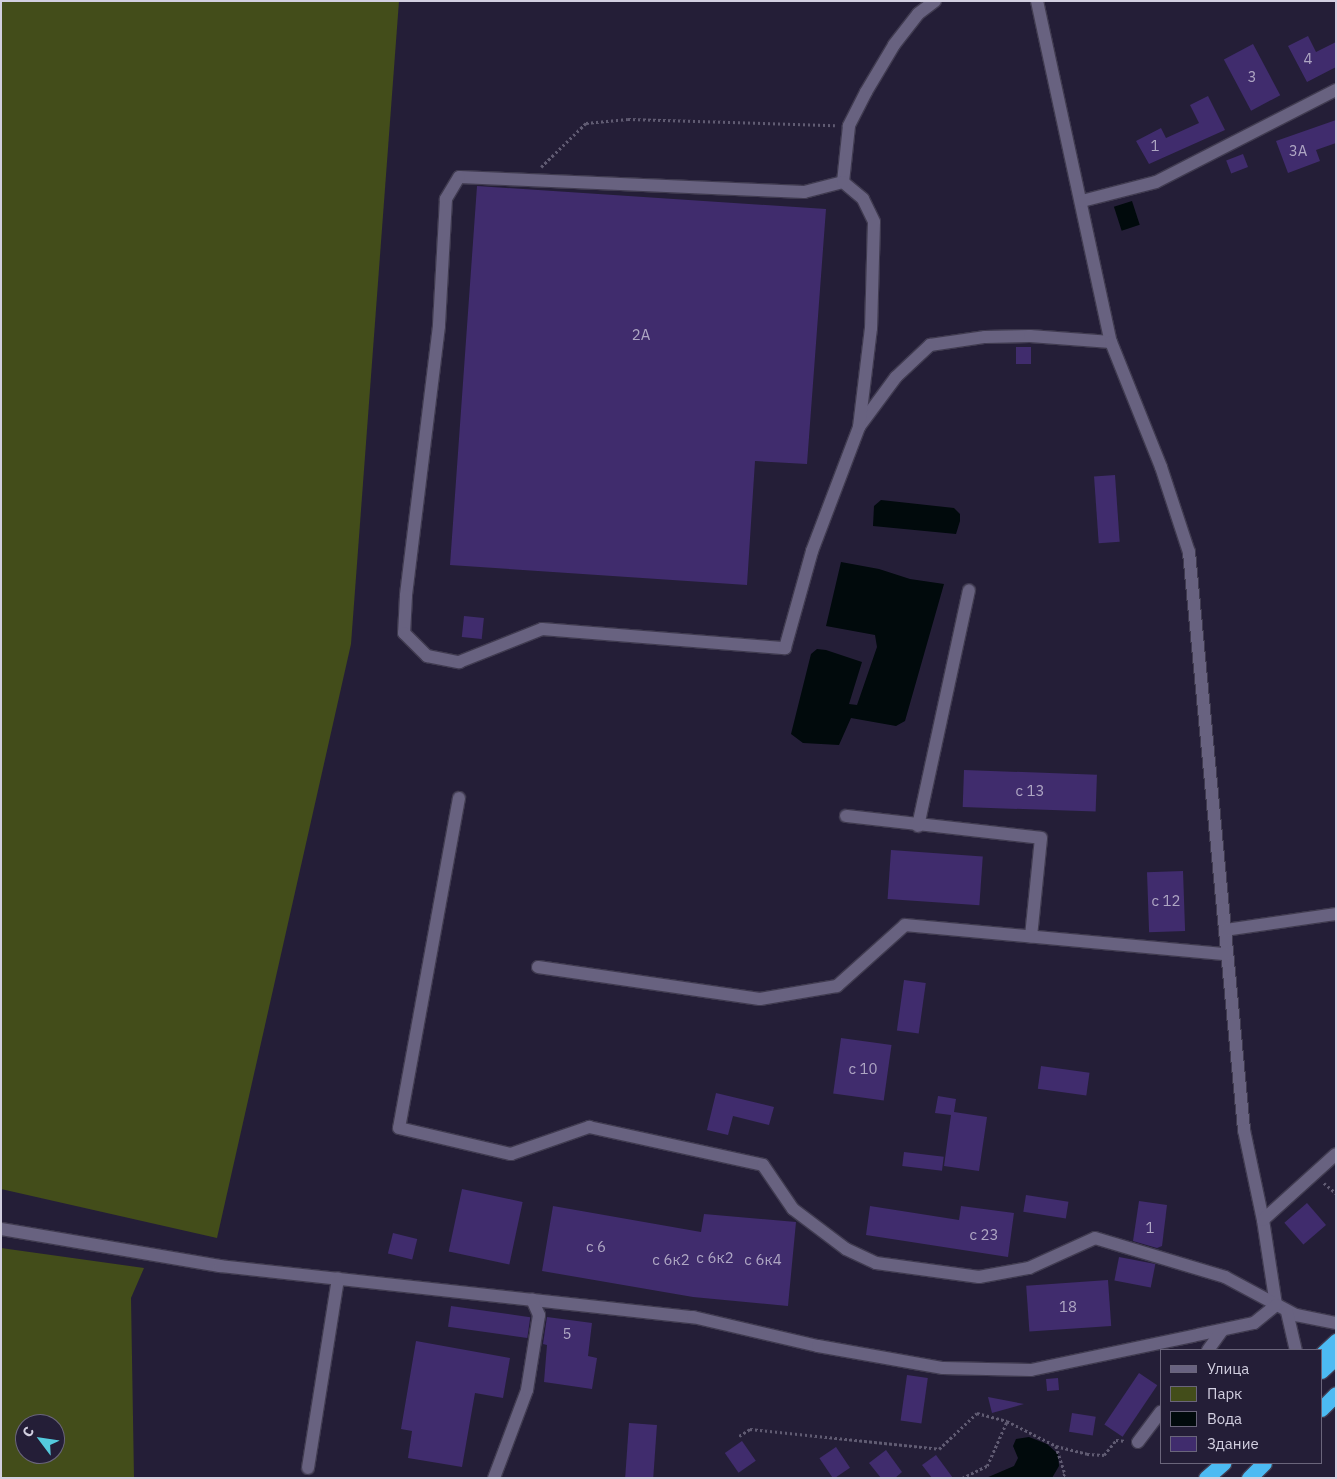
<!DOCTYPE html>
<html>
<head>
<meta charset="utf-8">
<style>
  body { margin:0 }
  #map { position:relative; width:1337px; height:1479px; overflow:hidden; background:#241e37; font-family:"IBM Plex Sans",sans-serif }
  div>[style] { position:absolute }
  .green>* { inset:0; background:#434d1a }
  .water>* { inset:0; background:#010a0c; transform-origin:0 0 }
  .building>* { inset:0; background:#402c6d; transform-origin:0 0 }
  .path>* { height:2.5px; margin-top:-1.25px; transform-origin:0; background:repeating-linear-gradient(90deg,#605b72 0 2.5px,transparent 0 5px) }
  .roads { filter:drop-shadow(1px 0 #403b50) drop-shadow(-1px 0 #403b50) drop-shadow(0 1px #403b50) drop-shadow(0 -1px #403b50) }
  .minor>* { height:12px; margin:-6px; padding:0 6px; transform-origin:6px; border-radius:6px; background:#686280 }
  .highway>* { height:15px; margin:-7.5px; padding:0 7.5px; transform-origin:7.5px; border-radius:7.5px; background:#4cbbf3 }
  span { translate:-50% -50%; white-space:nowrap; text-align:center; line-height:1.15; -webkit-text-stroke:4.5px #241e37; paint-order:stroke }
  .number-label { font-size:15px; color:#aea6c3 }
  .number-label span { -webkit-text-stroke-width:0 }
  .frame { position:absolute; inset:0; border:2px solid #d2cfe0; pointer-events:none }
  .legend { position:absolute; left:1160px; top:1349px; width:162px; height:115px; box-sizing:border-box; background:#241e37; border:1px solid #6a657b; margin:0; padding:6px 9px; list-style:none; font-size:15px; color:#d2cfe0 }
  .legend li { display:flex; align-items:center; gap:10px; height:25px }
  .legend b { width:25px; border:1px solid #6a657b }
  .north { position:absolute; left:15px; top:1414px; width:50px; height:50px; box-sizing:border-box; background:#241e37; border:1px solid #6a657b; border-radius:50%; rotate:301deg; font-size:14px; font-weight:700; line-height:20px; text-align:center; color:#d2cfe0 }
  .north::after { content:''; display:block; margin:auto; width:18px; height:22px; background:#54cadd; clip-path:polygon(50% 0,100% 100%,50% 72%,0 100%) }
</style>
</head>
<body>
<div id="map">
  <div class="green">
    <div style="clip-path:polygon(1px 1px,399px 1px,351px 644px,217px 1238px,1px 1189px)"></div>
    <div style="clip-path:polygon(evenodd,1px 1248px,144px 1268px,131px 1298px,134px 1478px,1px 1478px,1px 1248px,25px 1424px,55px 1424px,55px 1454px,25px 1454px,25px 1424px)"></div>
  </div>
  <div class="water">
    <div style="left:1132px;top:201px;width:25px;height:19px;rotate:72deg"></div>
    <div style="clip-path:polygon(881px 500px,954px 508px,960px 514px,960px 521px,956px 534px,873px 526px,874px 506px)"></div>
    <div style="clip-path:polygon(841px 562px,879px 569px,910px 579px,944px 584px,905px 721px,896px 726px,851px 718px,839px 745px,803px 743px,791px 734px,811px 654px,817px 649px,826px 650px,862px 662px,849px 704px,857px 705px,877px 647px,875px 635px,826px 626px)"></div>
    <div style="clip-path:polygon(1029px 1437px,1047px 1444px,1058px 1454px,1059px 1466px,1052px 1478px,986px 1478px,1014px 1466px,1018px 1458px,1013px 1446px,1016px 1439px)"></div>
  </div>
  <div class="building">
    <div style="clip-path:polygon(1308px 36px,1316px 52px,1336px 42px,1336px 67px,1307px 82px,1288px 46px)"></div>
    <div style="left:1253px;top:44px;width:58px;height:33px;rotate:62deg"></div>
    <div style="clip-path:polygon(1208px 96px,1225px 130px,1149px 164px,1136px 141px,1161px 128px,1166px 138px,1199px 123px,1190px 105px)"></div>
    <div style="clip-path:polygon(1336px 120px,1336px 143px,1316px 150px,1320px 161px,1288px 173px,1276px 141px)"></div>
    <div style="left:1243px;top:154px;width:14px;height:18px;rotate:69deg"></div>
    <div style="clip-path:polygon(477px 186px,826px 209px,807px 464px,755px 461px,747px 585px,450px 565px)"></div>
    <div style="left:1016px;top:347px;width:15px;height:17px"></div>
    <div style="left:1115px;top:475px;width:67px;height:21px;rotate:86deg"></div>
    <div style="left:464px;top:616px;width:20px;height:21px;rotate:6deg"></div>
    <div style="left:964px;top:770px;width:133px;height:37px;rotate:2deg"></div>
    <div style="left:891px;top:850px;width:92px;height:49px;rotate:4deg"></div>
    <div style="left:1183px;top:871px;width:60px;height:36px;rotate:88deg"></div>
    <div style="left:904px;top:980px;width:22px;height:51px;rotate:8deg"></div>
    <div style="left:841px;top:1038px;width:51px;height:56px;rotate:8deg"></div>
    <div style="left:1041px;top:1066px;width:49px;height:23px;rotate:8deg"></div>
    <div style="clip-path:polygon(716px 1093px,774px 1107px,769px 1125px,733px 1116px,728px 1135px,707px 1130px)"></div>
    <div style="clip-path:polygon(938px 1096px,956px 1099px,954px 1112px,987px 1117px,979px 1171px,944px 1166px,951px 1115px,935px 1113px)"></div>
    <div style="left:904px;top:1152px;width:40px;height:14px;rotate:7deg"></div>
    <div style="left:462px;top:1189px;width:62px;height:64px;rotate:12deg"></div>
    <div style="left:1026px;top:1195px;width:43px;height:17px;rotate:9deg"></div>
    <div style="clip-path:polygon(1139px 1201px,1167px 1205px,1162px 1246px,1157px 1248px,1133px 1241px)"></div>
    <div style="left:1307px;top:1203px;width:29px;height:30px;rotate:49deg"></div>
    <div style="clip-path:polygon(553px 1206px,701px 1232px,704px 1214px,796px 1222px,788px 1306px,693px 1297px,542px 1271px)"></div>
    <div style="clip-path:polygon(870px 1206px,959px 1220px,961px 1206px,1014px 1213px,1008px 1257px,866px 1235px)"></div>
    <div style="left:393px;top:1233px;width:25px;height:21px;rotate:14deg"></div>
    <div style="left:1119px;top:1257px;width:37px;height:24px;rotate:11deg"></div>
    <div style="left:1108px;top:1280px;width:46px;height:82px;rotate:86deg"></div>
    <div style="left:451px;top:1306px;width:80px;height:21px;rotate:8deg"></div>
    <div style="clip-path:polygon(547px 1317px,592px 1323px,588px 1356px,597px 1358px,592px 1389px,544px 1382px,547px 1345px,543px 1344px)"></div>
    <div style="clip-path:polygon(416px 1341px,510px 1358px,503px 1398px,475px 1393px,462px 1467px,408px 1458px,412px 1431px,401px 1429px)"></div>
    <div style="left:1139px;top:1373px;width:22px;height:62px;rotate:34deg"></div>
    <div style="left:907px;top:1375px;width:21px;height:46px;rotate:8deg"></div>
    <div style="left:1058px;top:1378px;width:12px;height:12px;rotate:85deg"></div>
    <div style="clip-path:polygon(988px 1397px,1024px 1404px,992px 1413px)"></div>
    <div style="left:1072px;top:1413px;width:24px;height:19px;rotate:9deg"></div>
    <div style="left:629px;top:1423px;width:28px;height:55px;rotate:4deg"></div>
    <div style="left:742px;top:1441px;width:24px;height:21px;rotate:55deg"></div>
    <div style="left:836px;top:1447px;width:25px;height:20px;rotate:56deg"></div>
    <div style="clip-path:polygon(886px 1450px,902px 1472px,895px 1478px,881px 1478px,869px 1463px)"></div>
    <div style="clip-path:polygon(936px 1455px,953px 1478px,932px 1478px,922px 1465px)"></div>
  </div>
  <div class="path">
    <div style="left:541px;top:167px;width:63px;rotate:-44.4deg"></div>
    <div style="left:586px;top:123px;width:42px;rotate:-5.4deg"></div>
    <div style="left:628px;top:119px;width:207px;rotate:1.7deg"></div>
    <div style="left:1324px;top:1183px;width:16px;rotate:40deg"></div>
    <div style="left:739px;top:1436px;width:13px;rotate:-32deg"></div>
    <div style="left:750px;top:1429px;width:190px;rotate:6deg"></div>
    <div style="left:939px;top:1449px;width:52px;rotate:-43.5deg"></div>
    <div style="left:977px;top:1413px;width:31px;rotate:15deg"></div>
    <div style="left:1007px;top:1421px;width:55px;rotate:27deg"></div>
    <div style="left:1056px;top:1446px;width:32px;rotate:14deg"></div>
    <div style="left:1087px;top:1454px;width:17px;rotate:3deg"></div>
    <div style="left:1104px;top:1455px;width:19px;rotate:-51deg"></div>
    <div style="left:1116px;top:1440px;width:10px;rotate:6deg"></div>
    <div style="left:1056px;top:1446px;width:29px;rotate:72deg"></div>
    <div style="left:1065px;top:1474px;width:5px;rotate:127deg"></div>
    <div style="left:962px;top:1478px;width:28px;rotate:-26deg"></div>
    <div style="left:987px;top:1466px;width:49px;rotate:-66deg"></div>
  </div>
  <div class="roads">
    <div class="minor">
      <div style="left:935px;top:1px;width:21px;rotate:143deg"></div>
      <div style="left:918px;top:14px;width:39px;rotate:128deg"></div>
      <div style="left:894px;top:45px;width:55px;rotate:120.8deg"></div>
      <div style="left:866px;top:92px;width:38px;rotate:117deg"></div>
      <div style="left:849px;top:126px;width:56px;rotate:96.1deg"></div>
      <div style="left:843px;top:182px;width:40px;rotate:165.6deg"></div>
      <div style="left:804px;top:192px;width:345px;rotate:-177.5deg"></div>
      <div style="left:459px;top:177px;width:26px;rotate:121deg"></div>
      <div style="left:446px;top:199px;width:127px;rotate:93.2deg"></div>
      <div style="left:439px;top:326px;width:272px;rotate:97deg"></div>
      <div style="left:406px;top:596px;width:37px;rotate:93deg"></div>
      <div style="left:404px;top:633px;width:33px;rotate:45deg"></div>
      <div style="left:427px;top:656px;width:33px;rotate:11deg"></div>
      <div style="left:459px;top:662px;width:89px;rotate:-21.7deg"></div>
      <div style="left:542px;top:629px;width:244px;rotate:4.5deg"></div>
      <div style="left:785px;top:648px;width:101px;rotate:-74.4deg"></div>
      <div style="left:812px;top:551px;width:133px;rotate:-69.2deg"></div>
      <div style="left:859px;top:427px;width:62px;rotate:-53.5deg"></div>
      <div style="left:896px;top:377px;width:47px;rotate:-43.3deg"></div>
      <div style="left:930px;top:345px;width:56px;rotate:-8.3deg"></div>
      <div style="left:985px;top:337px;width:45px;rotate:-1.3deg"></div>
      <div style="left:1030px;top:336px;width:81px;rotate:4.2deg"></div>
      <div style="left:1037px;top:1px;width:349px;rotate:77.8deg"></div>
      <div style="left:1111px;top:342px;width:135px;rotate:68.2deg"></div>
      <div style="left:1161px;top:467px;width:89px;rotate:71.8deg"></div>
      <div style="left:1189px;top:552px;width:581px;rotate:84.56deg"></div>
      <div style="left:1244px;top:1130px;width:92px;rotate:78.1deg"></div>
      <div style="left:1263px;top:1220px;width:86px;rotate:81.3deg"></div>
      <div style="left:843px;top:182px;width:26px;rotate:40deg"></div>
      <div style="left:863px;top:199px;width:25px;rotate:64deg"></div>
      <div style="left:874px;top:222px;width:106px;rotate:91.6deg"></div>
      <div style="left:871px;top:328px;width:100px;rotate:96.9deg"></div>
      <div style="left:1082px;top:201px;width:76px;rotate:-14.4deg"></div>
      <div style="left:1156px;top:182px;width:202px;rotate:-27.1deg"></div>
      <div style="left:459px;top:798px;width:335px;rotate:100.3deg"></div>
      <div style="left:399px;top:1128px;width:115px;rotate:13.1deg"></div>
      <div style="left:511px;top:1154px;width:83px;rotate:-19.1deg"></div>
      <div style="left:589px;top:1127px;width:178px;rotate:12.3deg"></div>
      <div style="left:763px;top:1165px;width:53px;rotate:55.7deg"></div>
      <div style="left:793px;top:1209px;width:66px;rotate:37deg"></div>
      <div style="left:846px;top:1249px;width:33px;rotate:25deg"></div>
      <div style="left:876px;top:1263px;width:104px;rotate:7.7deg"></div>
      <div style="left:979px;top:1277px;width:51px;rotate:-10.2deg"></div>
      <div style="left:1029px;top:1268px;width:72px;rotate:-24.4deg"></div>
      <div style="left:1095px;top:1238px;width:136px;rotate:16.7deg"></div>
      <div style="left:1225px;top:1277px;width:81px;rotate:28.2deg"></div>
      <div style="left:1296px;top:1315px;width:41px;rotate:11.3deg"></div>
      <div style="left:846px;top:816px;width:196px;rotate:6.4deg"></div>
      <div style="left:1041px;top:838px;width:99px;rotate:95.8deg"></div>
      <div style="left:918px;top:826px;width:241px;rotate:-77.8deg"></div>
      <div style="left:1225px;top:930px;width:112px;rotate:-8.2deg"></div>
      <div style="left:538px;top:967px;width:224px;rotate:8.2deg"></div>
      <div style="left:760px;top:999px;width:78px;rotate:-9.6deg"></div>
      <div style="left:837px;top:986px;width:91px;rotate:-41.9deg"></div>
      <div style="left:905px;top:925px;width:322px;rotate:5.2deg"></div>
      <div style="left:1263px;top:1220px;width:98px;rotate:-42.1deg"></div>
      <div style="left:1px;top:1229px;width:222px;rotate:9.6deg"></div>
      <div style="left:220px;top:1266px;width:476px;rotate:6.2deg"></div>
      <div style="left:693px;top:1317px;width:128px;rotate:13.1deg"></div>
      <div style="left:818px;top:1346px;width:127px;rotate:10deg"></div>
      <div style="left:943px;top:1368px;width:88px;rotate:1.3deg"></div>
      <div style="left:1031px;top:1370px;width:228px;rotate:-11.9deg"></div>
      <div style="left:1254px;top:1323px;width:28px;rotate:-39deg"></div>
      <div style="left:1287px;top:1312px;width:39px;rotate:77deg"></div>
      <div style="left:1208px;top:1350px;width:24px;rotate:-54deg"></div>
      <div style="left:1138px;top:1442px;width:38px;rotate:-53deg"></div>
      <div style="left:308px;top:1468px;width:192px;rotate:-81deg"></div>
      <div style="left:494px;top:1478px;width:94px;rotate:-69.4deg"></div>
      <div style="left:527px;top:1390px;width:76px;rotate:-80.9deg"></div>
      <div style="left:539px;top:1315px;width:17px;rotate:-114deg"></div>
    </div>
    <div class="highway">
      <div style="left:1321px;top:1355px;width:21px;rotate:-43deg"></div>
      <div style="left:1321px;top:1371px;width:21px;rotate:-43deg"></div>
      <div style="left:1321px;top:1409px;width:21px;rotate:-45deg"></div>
      <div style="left:1206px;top:1478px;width:23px;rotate:-41deg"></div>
      <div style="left:1249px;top:1478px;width:21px;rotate:-45deg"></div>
    </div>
  </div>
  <div class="number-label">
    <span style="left:1308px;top:59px">4</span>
    <span style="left:1252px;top:77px">3</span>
    <span style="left:1155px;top:146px">1</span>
    <span style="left:1298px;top:151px">3А</span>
    <span style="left:641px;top:335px">2А</span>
    <span style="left:1030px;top:791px">с 13</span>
    <span style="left:1166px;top:901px">с 12</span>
    <span style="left:863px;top:1069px">с 10</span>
    <span style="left:1150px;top:1228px">1</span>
    <span style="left:984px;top:1235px">с 23</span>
    <span style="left:596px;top:1247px">с 6</span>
    <span style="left:715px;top:1258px">с 6к2</span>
    <span style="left:671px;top:1260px">с 6к2</span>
    <span style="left:763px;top:1260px">с 6к4</span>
    <span style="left:1068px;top:1307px">18</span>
    <span style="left:567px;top:1334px">5</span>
  </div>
  <div class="frame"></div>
  <ul class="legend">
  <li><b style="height:6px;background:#686280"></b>Улица</li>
  <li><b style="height:14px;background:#434d1a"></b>Парк</li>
  <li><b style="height:14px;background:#010a0c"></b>Вода</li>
  <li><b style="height:14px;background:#402c6d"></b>Здание</li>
  </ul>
  <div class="north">С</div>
</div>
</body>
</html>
